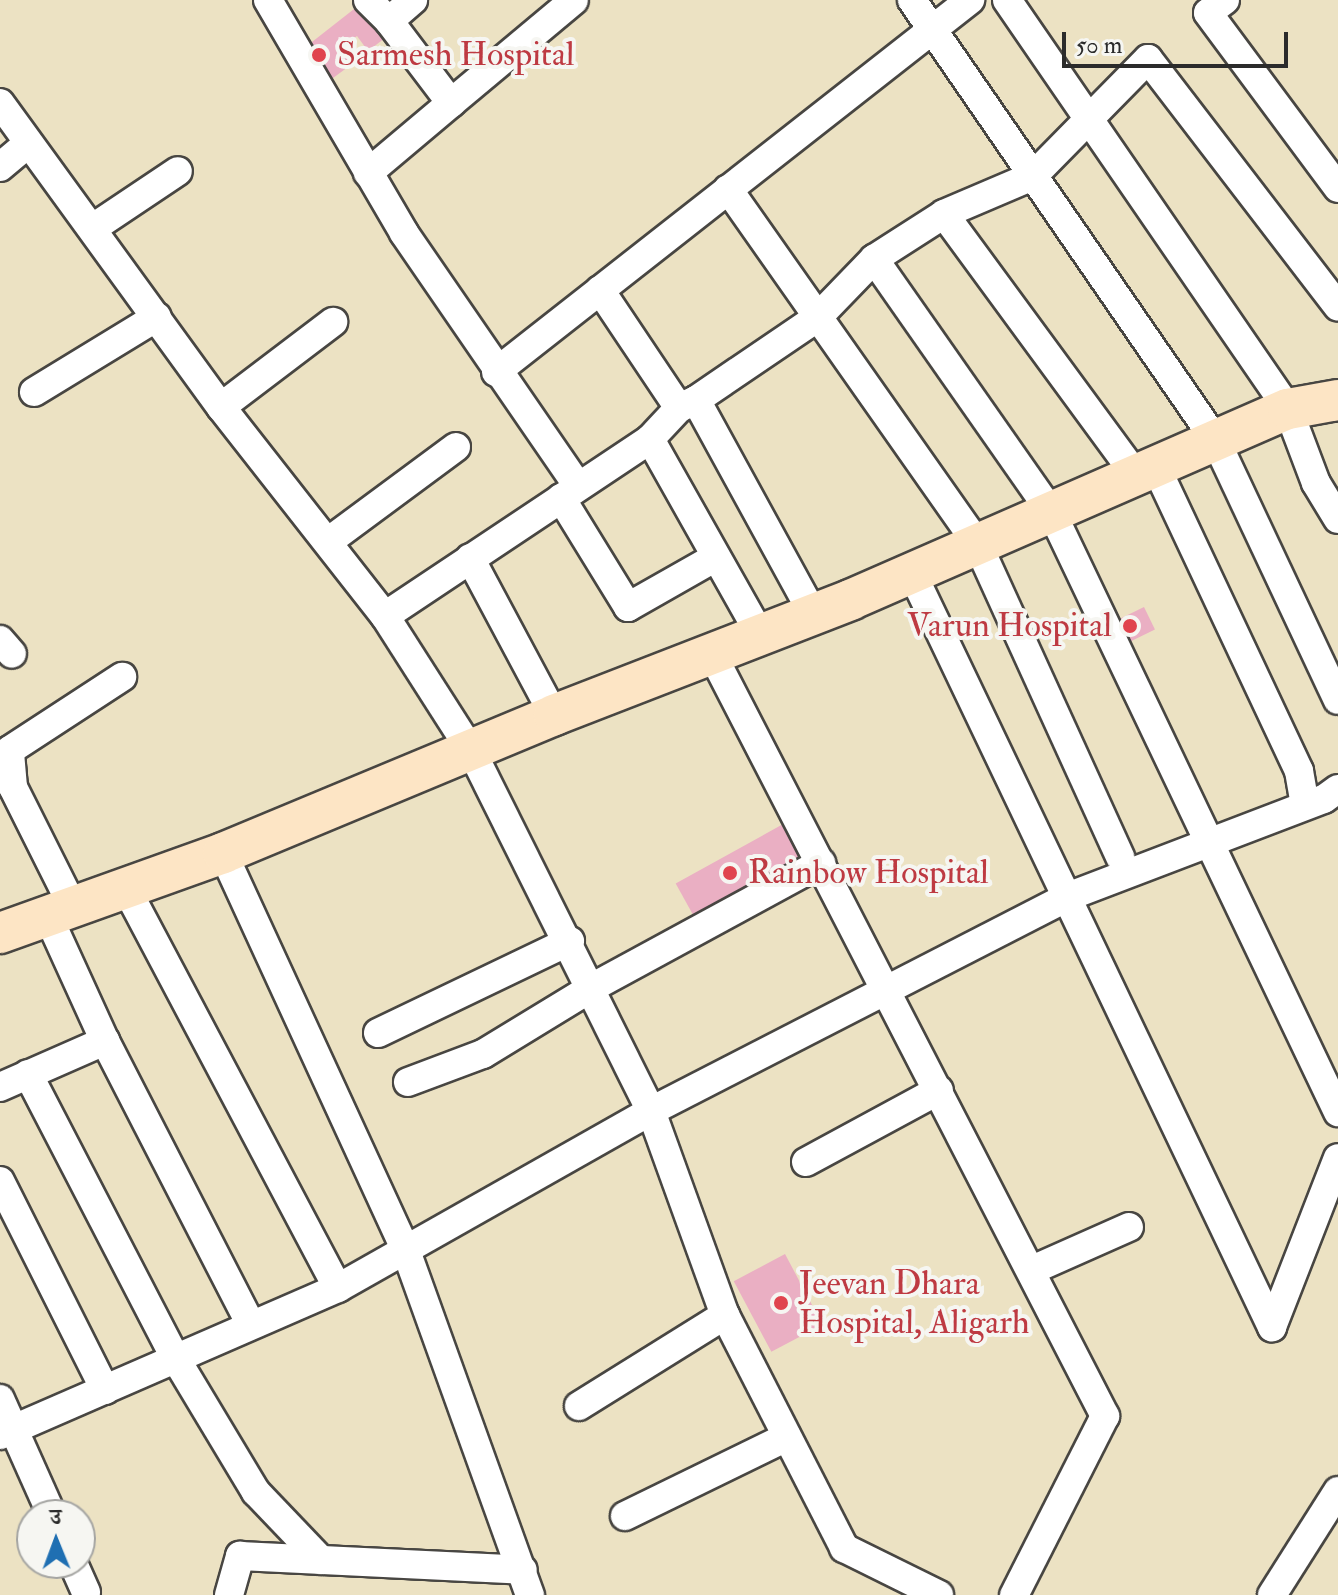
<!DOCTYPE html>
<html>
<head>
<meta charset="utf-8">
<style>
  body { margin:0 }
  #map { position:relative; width:1338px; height:1595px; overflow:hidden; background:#ece2c3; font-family:"IM FELL Double Pica","Noto Serif Devanagari",serif }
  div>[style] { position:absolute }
  .building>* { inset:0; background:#eaafc3; transform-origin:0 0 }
  .roads { filter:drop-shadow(2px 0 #484642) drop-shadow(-2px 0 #484642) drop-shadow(0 2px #484642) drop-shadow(0 -2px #484642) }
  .street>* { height:28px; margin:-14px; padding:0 14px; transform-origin:14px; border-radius:14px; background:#fff }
  .secondary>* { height:40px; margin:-20px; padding:0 20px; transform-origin:20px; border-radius:20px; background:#fde5c5 }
  .dots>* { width:22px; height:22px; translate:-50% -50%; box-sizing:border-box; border:4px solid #f6f6f2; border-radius:50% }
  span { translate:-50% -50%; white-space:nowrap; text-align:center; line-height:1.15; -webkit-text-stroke:8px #f6f6f2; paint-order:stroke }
  .health-label { font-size:34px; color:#be3a42 }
  .left { translate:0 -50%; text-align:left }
  .right { translate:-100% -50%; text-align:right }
  .north { position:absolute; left:16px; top:1499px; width:80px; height:80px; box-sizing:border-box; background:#f6f6f2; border:2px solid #a5a5a2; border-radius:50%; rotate:359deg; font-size:22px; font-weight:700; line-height:32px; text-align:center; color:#2b2b2b }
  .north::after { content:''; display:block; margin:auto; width:28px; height:36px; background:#1f6fb2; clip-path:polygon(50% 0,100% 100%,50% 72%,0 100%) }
  .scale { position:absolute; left:1062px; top:32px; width:226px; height:36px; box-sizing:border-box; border:4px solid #2b2b2b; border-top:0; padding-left:10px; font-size:24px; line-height:28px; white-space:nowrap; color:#2b2b2b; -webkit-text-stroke:6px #f6f6f2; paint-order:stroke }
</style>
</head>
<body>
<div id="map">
  <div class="building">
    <div style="clip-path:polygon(363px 2px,389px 35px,368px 51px,357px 36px,340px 49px,352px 64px,329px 81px,303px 49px)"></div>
    <div style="left:1144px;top:607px;width:25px;height:41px;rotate:64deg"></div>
    <div style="left:785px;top:823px;width:48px;height:125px;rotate:61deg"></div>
    <div style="left:785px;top:1254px;width:80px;height:58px;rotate:62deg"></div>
  </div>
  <div class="roads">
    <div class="street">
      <div style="left:268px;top:0;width:270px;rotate:59.7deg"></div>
      <div style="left:404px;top:233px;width:307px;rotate:55.5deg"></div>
      <div style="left:368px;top:0;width:30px;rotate:45deg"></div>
      <div style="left:389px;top:21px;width:32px;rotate:-41deg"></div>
      <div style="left:912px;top:0;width:536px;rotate:55.42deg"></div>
      <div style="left:1216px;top:441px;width:286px;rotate:64.8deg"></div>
      <div style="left:1007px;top:0;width:496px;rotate:55.5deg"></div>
      <div style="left:1288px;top:409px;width:79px;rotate:69.3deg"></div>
      <div style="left:1316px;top:483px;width:42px;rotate:58.6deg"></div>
      <div style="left:1225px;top:0;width:21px;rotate:143deg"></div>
      <div style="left:1208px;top:13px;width:218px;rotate:53.4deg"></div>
      <div style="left:389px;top:21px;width:103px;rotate:52.9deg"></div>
      <div style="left:451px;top:103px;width:160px;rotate:-39.9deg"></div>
      <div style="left:0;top:103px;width:376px;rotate:54deg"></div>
      <div style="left:221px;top:407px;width:266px;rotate:51.9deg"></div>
      <div style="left:385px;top:616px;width:161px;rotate:57.4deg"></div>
      <div style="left:472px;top:752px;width:401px;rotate:63.5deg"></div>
      <div style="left:651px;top:1111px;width:217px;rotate:70.1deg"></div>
      <div style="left:725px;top:1315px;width:262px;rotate:62.9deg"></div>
      <div style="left:844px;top:1548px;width:106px;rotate:26.3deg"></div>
      <div style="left:0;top:167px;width:35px;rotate:-40deg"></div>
      <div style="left:368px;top:173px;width:109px;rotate:-40.1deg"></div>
      <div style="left:728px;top:189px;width:435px;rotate:54.9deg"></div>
      <div style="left:978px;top:545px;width:343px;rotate:65.5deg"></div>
      <div style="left:944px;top:214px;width:324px;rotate:53.7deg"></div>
      <div style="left:93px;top:228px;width:102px;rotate:-33.8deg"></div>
      <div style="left:874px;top:259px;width:310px;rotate:55deg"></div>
      <div style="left:1052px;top:513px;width:664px;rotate:64.48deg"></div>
      <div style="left:600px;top:290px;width:142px;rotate:56.2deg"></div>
      <div style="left:679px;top:408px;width:19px;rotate:-25deg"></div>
      <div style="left:696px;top:400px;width:244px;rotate:61.3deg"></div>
      <div style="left:496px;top:372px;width:603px;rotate:-38.13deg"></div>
      <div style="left:34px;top:392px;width:144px;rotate:-31.4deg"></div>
      <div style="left:696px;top:400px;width:148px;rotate:-34.2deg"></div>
      <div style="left:818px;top:317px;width:81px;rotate:-46deg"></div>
      <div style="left:874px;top:259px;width:83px;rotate:-32.7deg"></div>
      <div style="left:944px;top:214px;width:97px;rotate:-23.1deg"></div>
      <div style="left:1033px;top:176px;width:164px;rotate:-45.5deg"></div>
      <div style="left:1148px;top:59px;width:312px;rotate:52.5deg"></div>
      <div style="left:221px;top:407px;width:141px;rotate:-37.2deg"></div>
      <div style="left:650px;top:439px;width:224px;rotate:60.6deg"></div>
      <div style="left:1156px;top:467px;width:336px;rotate:64.8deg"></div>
      <div style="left:1299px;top:771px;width:34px;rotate:80deg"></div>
      <div style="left:561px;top:498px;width:128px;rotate:58.4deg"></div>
      <div style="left:628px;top:607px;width:101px;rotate:-29.6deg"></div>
      <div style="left:329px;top:541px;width:158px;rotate:-36.5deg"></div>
      <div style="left:470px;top:558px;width:178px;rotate:61.9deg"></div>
      <div style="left:912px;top:573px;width:836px;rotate:64.48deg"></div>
      <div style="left:1272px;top:1327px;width:181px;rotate:-68.7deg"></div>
      <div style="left:385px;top:616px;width:319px;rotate:-33.7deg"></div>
      <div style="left:650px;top:439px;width:42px;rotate:-46.9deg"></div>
      <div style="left:0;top:640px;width:18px;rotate:49deg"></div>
      <div style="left:711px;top:652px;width:860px;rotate:62.72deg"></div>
      <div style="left:1105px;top:1416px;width:201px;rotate:116.9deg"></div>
      <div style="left:223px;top:853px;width:435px;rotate:65.3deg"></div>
      <div style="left:405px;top:1248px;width:369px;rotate:70.2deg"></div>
      <div style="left:127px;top:890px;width:450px;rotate:62.1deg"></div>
      <div style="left:73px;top:907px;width:134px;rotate:-116.6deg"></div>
      <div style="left:13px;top:787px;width:37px;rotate:-95deg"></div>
      <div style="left:10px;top:750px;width:134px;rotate:-33.1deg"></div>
      <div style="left:47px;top:914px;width:140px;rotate:65.5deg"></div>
      <div style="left:105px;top:1041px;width:319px;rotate:62.8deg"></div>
      <div style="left:378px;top:1033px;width:213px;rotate:-25.6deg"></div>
      <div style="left:28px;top:1074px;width:321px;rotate:62.6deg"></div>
      <div style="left:176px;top:1359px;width:155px;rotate:59deg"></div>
      <div style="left:256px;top:1492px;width:94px;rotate:46.3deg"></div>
      <div style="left:408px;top:1082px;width:80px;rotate:-20.5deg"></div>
      <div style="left:483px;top:1054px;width:127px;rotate:-31.4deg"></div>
      <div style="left:591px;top:988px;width:262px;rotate:-28.5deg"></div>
      <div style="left:0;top:1087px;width:115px;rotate:-23.7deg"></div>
      <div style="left:806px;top:1162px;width:151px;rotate:-28.4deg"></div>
      <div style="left:0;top:1181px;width:234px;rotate:63.3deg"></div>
      <div style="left:1032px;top:1270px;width:106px;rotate:-23.9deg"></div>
      <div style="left:0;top:1399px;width:127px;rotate:65.9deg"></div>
      <div style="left:579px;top:1406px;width:172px;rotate:-31.9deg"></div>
      <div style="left:0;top:1435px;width:369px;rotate:-23.5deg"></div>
      <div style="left:338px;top:1288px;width:360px;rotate:-29.5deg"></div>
      <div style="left:651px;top:1111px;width:468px;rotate:-27.2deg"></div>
      <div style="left:1067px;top:897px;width:275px;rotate:-20.9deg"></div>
      <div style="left:1324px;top:799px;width:17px;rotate:-36deg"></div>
      <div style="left:625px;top:1516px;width:180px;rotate:-26deg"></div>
      <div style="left:73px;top:1563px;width:32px;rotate:66deg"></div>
      <div style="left:229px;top:1595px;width:41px;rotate:-74.2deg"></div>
      <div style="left:240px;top:1556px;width:283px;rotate:2.8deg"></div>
      <div style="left:1272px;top:1595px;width:123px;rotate:-57.6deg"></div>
    </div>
    <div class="secondary">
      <div style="left:0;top:933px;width:237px;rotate:-19.7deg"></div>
      <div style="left:223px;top:853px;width:359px;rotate:-22.6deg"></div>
      <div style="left:554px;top:715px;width:318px;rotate:-21.2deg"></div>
      <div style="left:850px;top:600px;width:478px;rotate:-23.6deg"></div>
      <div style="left:1288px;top:409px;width:51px;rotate:-10.2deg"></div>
    </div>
  </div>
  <div class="dots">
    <div style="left:319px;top:55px;background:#e0444e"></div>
    <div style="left:1130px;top:626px;background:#e0444e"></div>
    <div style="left:730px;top:873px;background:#e0444e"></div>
    <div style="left:781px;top:1303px;background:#e0444e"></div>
  </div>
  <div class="health-label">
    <span class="left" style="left:337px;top:55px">Sarmesh Hospital</span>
    <span class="right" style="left:1112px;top:626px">Varun Hospital</span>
    <span class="left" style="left:748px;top:873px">Rainbow Hospital</span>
    <span class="left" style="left:799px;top:1303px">Jeevan Dhara<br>Hospital, Aligarh</span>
  </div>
  <div class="north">उ</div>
  <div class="scale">50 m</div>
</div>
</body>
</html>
